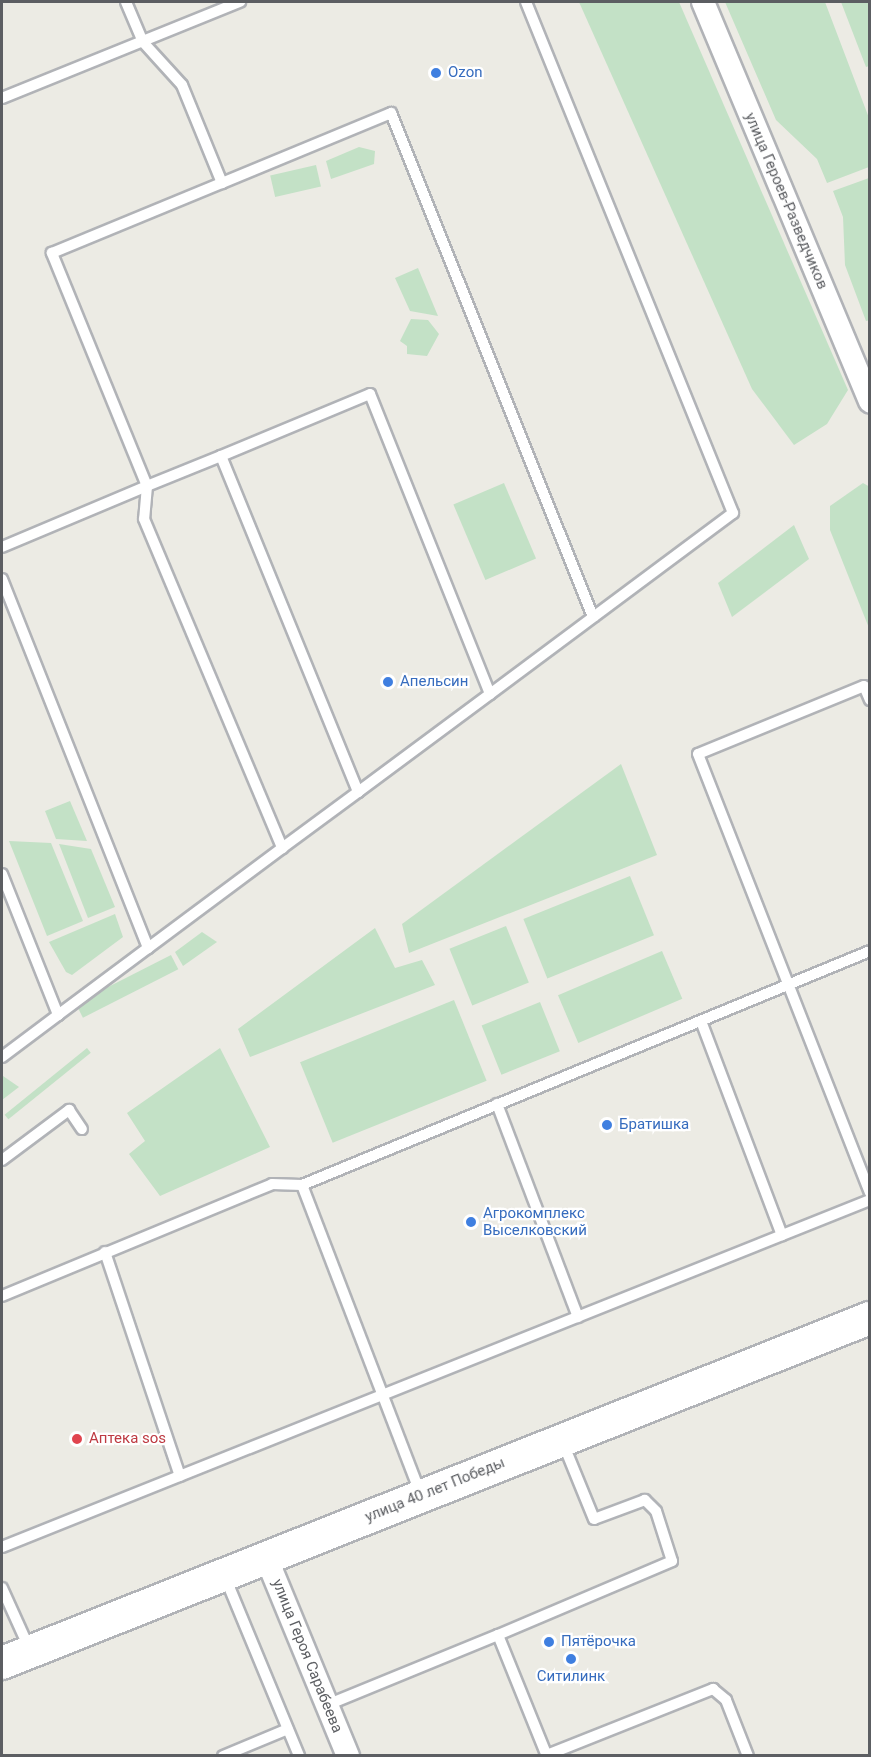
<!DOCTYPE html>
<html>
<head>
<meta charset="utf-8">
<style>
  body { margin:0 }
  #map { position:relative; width:871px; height:1757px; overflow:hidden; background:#ecebe4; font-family:Roboto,sans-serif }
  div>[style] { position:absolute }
  .green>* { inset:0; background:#c3e1c6; transform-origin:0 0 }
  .roads { filter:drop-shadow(2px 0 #b1b3b7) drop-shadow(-2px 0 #b1b3b7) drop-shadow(0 2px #b1b3b7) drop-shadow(0 -2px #b1b3b7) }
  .lane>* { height:10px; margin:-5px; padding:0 5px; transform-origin:5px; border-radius:5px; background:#fff }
  .street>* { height:22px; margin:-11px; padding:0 11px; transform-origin:11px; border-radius:11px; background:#fff }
  .secondary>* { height:32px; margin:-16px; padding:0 16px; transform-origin:16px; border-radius:16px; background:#fff }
  .dots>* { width:16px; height:16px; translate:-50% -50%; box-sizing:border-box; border:3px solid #fff; border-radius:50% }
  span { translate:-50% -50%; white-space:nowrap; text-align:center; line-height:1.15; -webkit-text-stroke:4.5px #fff; paint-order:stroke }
  .shop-label { font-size:15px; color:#366cbe }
  .left { translate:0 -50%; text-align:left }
  .street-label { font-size:15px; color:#5c5e62 }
  .health-label { font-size:15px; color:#be3a42 }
  .frame { position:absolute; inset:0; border:3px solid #5c5e62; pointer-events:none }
</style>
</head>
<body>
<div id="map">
  <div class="green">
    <div style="clip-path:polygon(579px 2px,679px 2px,848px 390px,827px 424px,794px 445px,752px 389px)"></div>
    <div style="clip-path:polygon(725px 2px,825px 2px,869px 118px,869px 167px,827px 183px,817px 159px,776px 120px)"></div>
    <div style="clip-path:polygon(841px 2px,869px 2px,869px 66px,866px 67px)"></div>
    <div style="clip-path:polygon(359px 147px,375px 151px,374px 164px,331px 179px,326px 161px)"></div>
    <div style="left:316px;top:165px;width:22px;height:47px;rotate:77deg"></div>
    <div style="clip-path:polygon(869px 178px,870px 320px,866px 321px,845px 265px,843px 217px,833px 191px)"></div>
    <div style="clip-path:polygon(418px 268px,438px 316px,410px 311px,395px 278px)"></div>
    <div style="clip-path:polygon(411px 319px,428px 320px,439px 334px,427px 356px,407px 354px,407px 346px,400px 341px)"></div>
    <div style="left:504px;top:483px;width:82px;height:55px;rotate:67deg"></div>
    <div style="clip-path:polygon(863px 483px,870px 487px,869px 628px,830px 530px,830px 506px)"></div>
    <div style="clip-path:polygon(794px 525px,809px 559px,732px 617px,718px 583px)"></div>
    <div style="clip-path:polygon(621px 764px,657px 855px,409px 953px,402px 924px)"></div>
    <div style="clip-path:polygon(70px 801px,87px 841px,56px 839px,45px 811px)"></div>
    <div style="clip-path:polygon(9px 841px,51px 843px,83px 921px,47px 936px)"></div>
    <div style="clip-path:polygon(59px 844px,91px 849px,115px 907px,88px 918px)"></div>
    <div style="left:630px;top:876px;width:64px;height:115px;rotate:68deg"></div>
    <div style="clip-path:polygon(115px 914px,123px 937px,72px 975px,66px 972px,49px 942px)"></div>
    <div style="left:506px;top:926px;width:61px;height:61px;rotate:68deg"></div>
    <div style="clip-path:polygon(375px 928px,395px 968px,422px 960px,435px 985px,250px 1057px,238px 1029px)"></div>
    <div style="clip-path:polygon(202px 932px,217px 942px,183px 966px,175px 952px)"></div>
    <div style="left:662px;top:951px;width:52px;height:113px;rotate:67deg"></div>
    <div style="left:171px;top:955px;width:16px;height:107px;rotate:63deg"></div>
    <div style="left:454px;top:1000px;width:87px;height:166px;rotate:68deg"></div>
    <div style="left:540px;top:1002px;width:53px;height:63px;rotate:68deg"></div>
    <div style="left:87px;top:1048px;width:6px;height:106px;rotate:51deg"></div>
    <div style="clip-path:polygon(220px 1048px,270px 1147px,160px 1196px,129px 1154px,145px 1141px,127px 1113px)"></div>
    <div style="clip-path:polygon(3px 1076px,19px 1087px,2px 1100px,2px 1077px)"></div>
  </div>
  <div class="roads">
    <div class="lane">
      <div style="left:126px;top:2px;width:43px;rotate:67deg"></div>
      <div style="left:143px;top:42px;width:58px;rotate:47.8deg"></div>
      <div style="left:182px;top:85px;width:106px;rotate:67.8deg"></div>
      <div style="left:222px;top:183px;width:183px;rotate:-22.5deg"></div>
      <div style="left:391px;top:113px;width:543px;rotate:68.16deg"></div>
      <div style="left:2px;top:98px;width:257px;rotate:-22deg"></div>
      <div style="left:221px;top:456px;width:80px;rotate:157.9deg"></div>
      <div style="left:147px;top:486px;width:252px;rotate:-112.2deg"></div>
      <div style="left:52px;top:253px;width:184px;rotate:-22.4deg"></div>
      <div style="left:2px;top:547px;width:157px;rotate:-22.8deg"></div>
      <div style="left:147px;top:486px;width:33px;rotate:95deg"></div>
      <div style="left:144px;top:519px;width:357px;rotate:67.2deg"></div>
      <div style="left:2px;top:579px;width:397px;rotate:68.4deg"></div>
      <div style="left:490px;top:694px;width:303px;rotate:-36.7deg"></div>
      <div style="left:733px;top:513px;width:551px;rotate:-112.05deg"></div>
      <div style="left:870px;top:700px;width:15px;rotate:-113deg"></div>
      <div style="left:864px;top:686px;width:179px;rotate:157.7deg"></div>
      <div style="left:698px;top:754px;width:471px;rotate:68.6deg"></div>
      <div style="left:2px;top:874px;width:152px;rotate:68.3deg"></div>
      <div style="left:58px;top:1015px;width:70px;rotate:143.1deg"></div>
      <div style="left:58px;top:1015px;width:112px;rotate:-36.7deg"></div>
      <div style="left:148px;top:948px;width:167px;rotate:-36.7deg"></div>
      <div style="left:282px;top:848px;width:94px;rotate:-36.4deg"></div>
      <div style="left:358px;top:792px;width:164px;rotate:-36.6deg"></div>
      <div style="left:490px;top:694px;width:323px;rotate:-111.8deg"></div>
      <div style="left:370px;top:394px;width:161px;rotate:157.4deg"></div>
      <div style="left:221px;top:456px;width:363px;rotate:67.8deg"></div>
      <div style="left:701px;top:1021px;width:229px;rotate:69.3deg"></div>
      <div style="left:497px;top:1104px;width:228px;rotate:69.2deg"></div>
      <div style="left:2px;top:1160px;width:84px;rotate:-36.7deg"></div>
      <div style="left:69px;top:1110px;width:23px;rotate:56deg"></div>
      <div style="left:302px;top:1185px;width:329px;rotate:69deg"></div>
      <div style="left:105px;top:1252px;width:236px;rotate:71.5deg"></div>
      <div style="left:2px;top:1296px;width:292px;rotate:-22.5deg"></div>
      <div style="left:272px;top:1184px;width:30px;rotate:2deg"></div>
      <div style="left:302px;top:1185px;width:614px;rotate:-22.39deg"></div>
      <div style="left:2px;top:1547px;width:935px;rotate:-21.79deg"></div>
      <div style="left:225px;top:1577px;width:194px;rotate:67.5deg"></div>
      <div style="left:2px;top:1588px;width:68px;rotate:65.7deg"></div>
      <div style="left:498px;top:1635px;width:189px;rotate:-23deg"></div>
      <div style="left:672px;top:1561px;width:52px;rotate:-107.7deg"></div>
      <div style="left:656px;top:1511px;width:16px;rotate:-135deg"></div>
      <div style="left:645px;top:1500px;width:54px;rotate:159.6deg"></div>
      <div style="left:594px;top:1519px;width:82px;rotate:-112.2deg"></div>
      <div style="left:327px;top:1705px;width:185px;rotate:-22.3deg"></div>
      <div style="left:498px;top:1635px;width:131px;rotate:68deg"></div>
      <div style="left:547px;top:1755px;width:179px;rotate:-21.7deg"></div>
      <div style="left:713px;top:1689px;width:17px;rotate:40deg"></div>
      <div style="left:726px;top:1700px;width:60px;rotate:68.6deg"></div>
      <div style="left:223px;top:1756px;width:70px;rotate:-22.6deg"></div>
    </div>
    <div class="street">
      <div style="left:703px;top:2px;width:433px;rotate:67.3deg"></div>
      <div style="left:266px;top:1557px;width:215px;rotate:67.6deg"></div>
    </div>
    <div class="secondary">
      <div style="left:2px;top:1663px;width:934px;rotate:-21.68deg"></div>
    </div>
  </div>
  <div class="dots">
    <div style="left:436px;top:73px;background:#3f7fe0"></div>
    <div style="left:388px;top:682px;background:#3f7fe0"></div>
    <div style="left:607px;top:1125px;background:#3f7fe0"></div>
    <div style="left:471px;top:1222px;background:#3f7fe0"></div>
    <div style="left:77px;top:1439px;background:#e0444e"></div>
    <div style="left:549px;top:1642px;background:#3f7fe0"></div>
    <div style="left:571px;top:1659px;background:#3f7fe0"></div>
  </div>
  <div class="shop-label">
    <span class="left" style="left:448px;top:73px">Ozon</span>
    <span class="left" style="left:400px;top:682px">Апельсин</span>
    <span class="left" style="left:619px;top:1125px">Братишка</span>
    <span class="left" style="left:483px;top:1222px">Агрокомплекс<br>Выселковский</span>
    <span class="left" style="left:561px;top:1642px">Пятёрочка</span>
    <span style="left:571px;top:1677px">Ситилинк</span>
  </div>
  <div class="street-label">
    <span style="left:786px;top:201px;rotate:67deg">улица Героев-Разведчиков</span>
    <span style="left:435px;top:1490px;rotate:-22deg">улица 40 лет Победы</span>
    <span style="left:307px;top:1656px;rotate:68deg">улица Героя Сарабеева</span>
  </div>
  <div class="health-label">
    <span class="left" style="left:89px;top:1439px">Аптека sos</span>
  </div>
  <div class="frame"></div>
</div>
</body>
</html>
